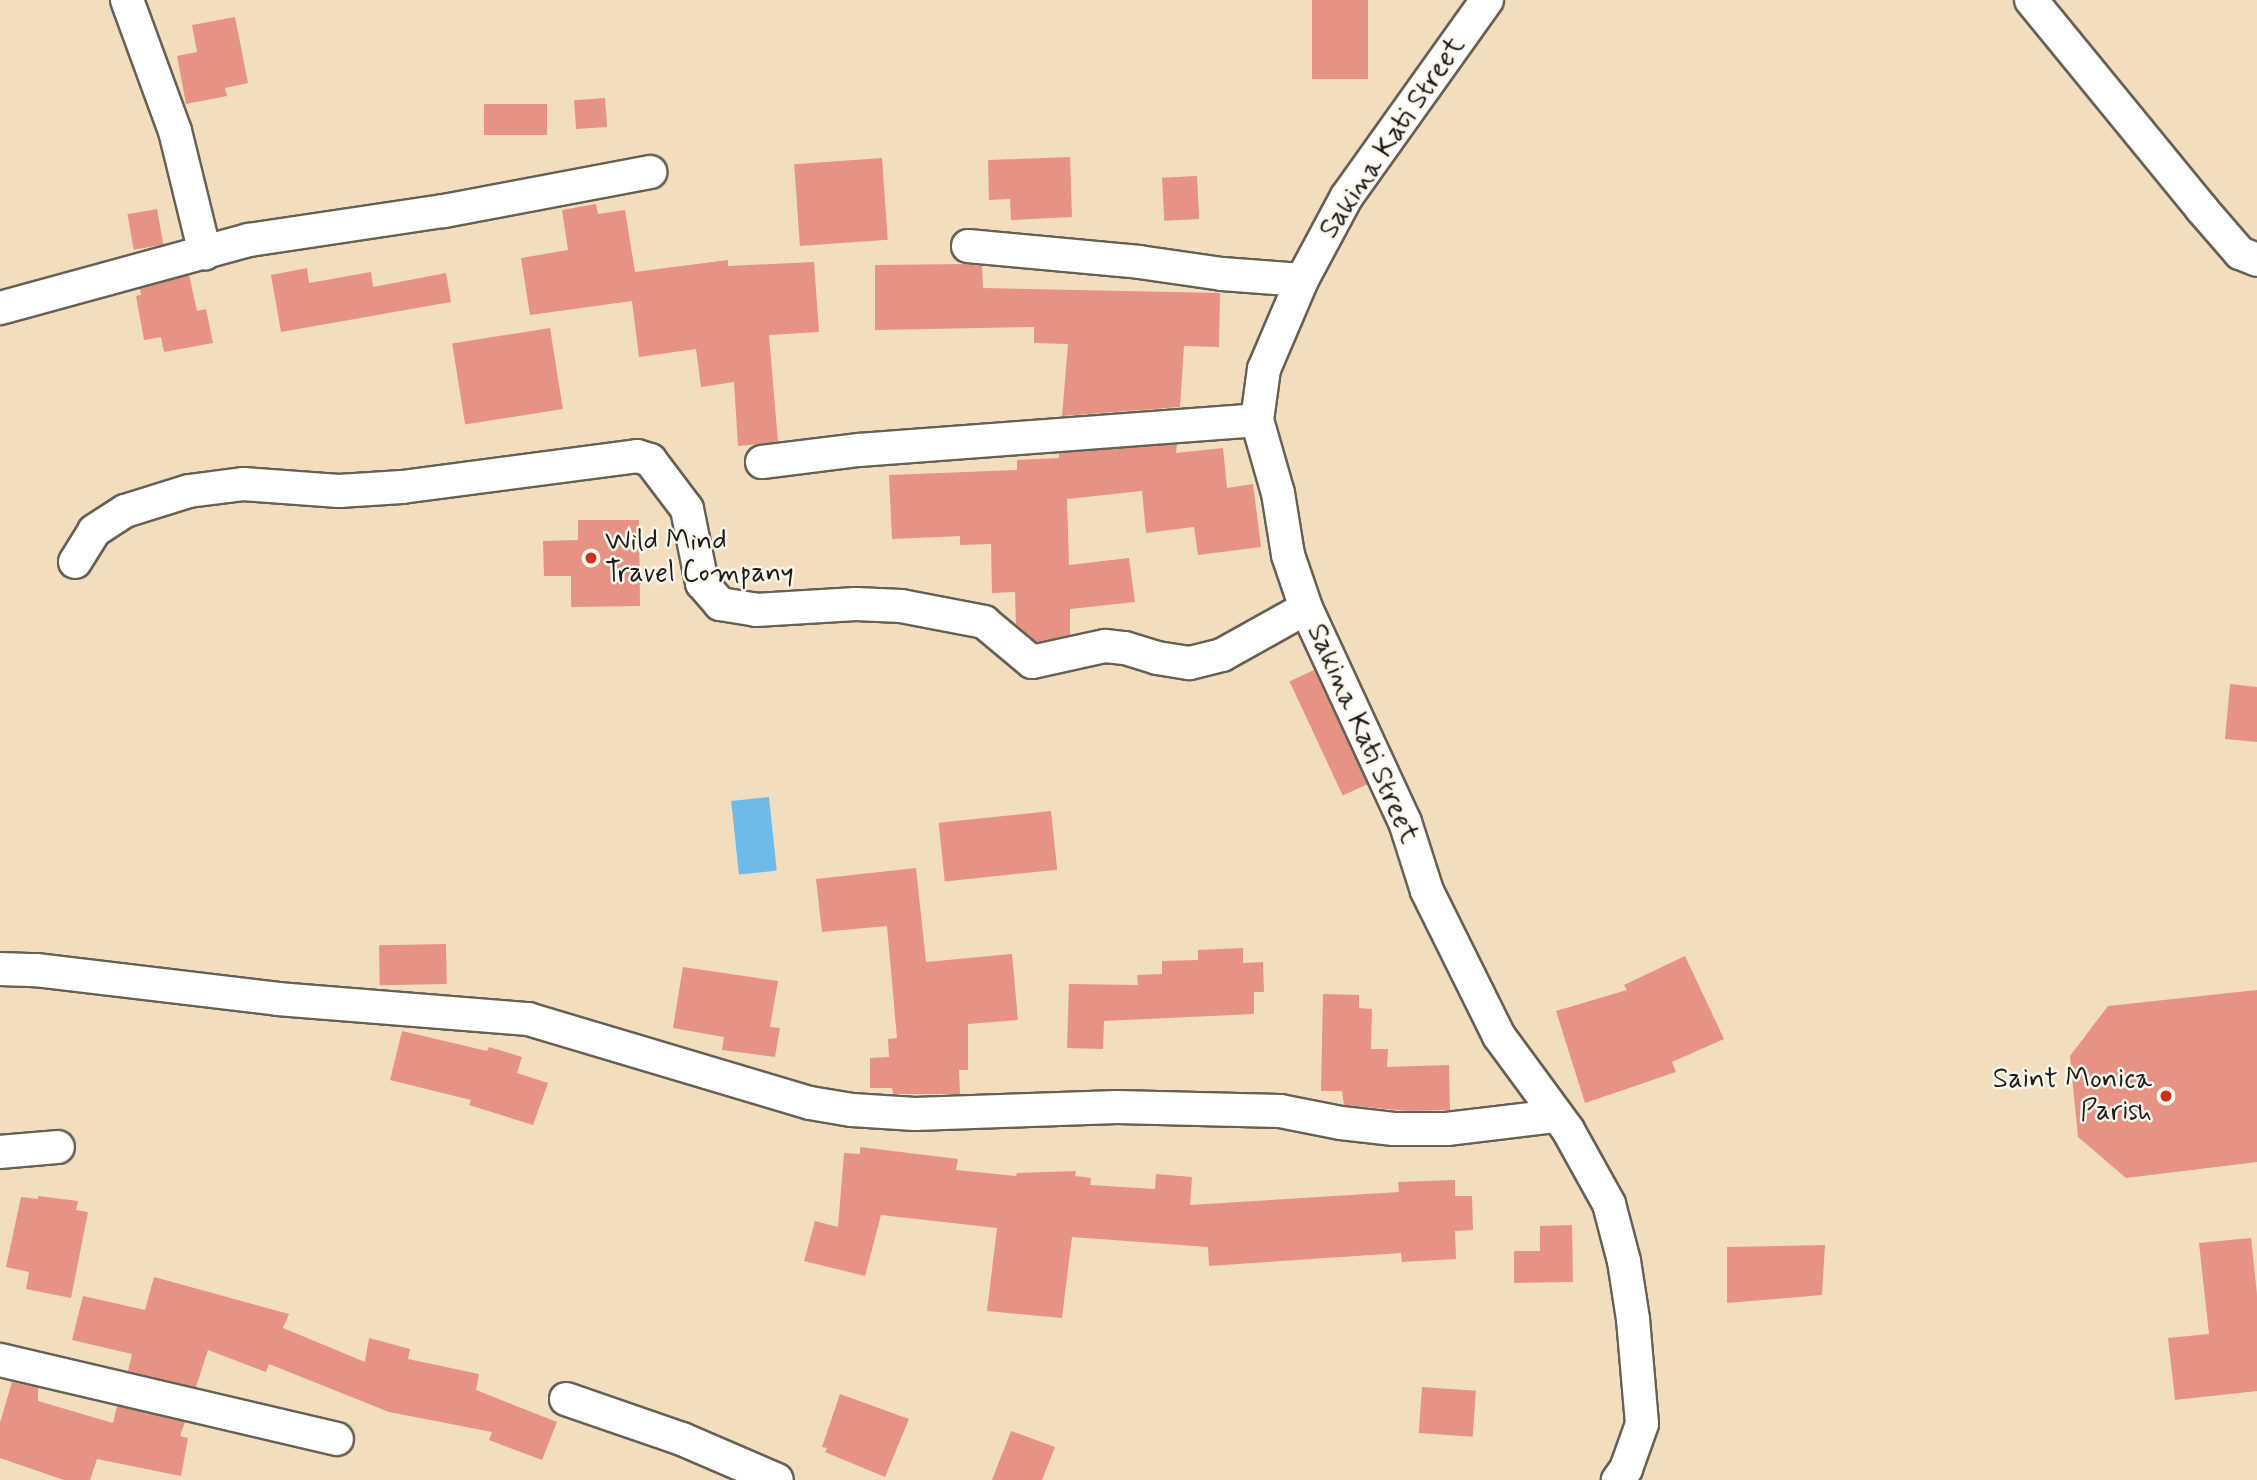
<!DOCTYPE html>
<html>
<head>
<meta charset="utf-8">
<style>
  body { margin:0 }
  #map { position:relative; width:2257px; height:1480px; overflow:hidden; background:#f2debf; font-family:Mynerve,sans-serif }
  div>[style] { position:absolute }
  .water>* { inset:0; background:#6ebae8; transform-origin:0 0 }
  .building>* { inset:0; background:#e69285; transform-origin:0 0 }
  .roads { filter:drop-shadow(2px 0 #676055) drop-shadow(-2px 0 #676055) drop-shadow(0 2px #676055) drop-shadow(0 -2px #676055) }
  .minor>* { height:32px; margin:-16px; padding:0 16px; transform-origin:16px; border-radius:16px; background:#fff }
  .dots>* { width:19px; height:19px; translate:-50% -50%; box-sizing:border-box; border:4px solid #fbf7ec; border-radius:50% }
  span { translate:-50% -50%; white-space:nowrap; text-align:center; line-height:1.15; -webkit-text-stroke:5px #fbf7ec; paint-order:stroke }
  .street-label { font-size:28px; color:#1c1c1c }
  .poi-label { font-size:28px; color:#1c1c1c }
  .left { translate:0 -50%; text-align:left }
  .right { translate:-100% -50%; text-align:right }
</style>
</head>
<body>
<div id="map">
  <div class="water">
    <div style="left:769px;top:797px;width:74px;height:38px;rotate:84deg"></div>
  </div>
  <div class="building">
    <div style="left:1312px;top:0;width:56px;height:79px"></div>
    <div style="clip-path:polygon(235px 17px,248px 83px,225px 88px,227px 96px,186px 104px,177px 56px,197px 52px,192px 25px)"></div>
    <div style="left:605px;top:98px;width:29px;height:31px;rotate:86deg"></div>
    <div style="left:484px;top:104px;width:63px;height:31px"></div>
    <div style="clip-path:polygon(1070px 157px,1072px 217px,1011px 220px,1010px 199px,989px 200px,988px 160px)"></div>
    <div style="left:882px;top:158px;width:82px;height:88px;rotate:86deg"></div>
    <div style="left:1197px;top:176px;width:43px;height:35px;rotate:87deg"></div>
    <div style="clip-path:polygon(596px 204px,598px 214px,625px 210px,635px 272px,728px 260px,728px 266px,814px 262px,819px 332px,769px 335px,778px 442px,738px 446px,734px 382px,701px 387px,696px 349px,639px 357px,632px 301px,530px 315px,521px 258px,568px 250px,562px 210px)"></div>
    <div style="left:157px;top:209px;width:36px;height:30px;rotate:80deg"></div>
    <div style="clip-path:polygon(966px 264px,982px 266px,983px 288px,1220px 293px,1219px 347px,1184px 346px,1180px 407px,1062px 416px,1068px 344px,1034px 343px,1034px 327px,875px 330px,875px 265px)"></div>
    <div style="clip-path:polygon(307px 268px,309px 283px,371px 272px,373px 287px,446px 273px,451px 302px,281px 332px,271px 275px)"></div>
    <div style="clip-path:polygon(189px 275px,197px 311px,206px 309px,213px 343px,164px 352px,161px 337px,144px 340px,136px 296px,141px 295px,140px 289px)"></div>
    <div style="left:550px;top:328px;width:82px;height:99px;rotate:81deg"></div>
    <div style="clip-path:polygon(1177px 444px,1176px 453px,1223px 448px,1227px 488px,1253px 484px,1261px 547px,1198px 555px,1194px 527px,1146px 533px,1142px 491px,1067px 499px,1069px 565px,1129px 558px,1135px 602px,1070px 609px,1070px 635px,1037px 642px,1016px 624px,1015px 592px,992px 593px,991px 544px,960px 545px,960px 536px,892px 539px,889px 475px,1017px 470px,1017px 460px,1059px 458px,1059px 453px)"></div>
    <div style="clip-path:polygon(578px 520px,639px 520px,640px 606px,571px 607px,571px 576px,544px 576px,543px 541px,578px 540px)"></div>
    <div style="left:1314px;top:670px;width:126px;height:27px;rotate:65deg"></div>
    <div style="clip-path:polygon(2230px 684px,2257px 687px,2257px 742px,2225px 739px)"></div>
    <div style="left:1051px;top:811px;width:59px;height:113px;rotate:84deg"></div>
    <div style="clip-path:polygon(916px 868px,926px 962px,1012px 954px,1018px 1020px,968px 1024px,968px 1070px,959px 1070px,960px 1094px,893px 1094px,892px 1088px,870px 1088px,870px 1058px,889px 1057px,888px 1039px,897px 1038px,887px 926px,822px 932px,816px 879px)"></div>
    <div style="left:446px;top:944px;width:40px;height:67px;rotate:89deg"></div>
    <div style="clip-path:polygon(1243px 948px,1243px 963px,1263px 962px,1264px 992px,1254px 992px,1254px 1014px,1104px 1021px,1103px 1049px,1067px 1048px,1069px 984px,1138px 985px,1137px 975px,1162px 974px,1162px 961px,1198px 960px,1198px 950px)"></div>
    <div style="clip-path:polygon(1685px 956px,1724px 1039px,1672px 1062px,1676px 1072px,1585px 1103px,1556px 1011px,1627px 990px,1624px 985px)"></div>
    <div style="clip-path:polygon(683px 967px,778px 981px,770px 1027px,780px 1028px,775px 1057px,722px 1050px,724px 1037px,673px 1028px)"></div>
    <div style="clip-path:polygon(2257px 990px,2257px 1162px,2126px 1178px,2078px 1137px,2070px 1056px,2108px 1006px)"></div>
    <div style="clip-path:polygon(1323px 994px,1359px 995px,1359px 1008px,1372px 1009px,1371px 1049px,1388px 1049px,1387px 1067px,1449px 1065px,1450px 1110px,1408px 1111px,1344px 1105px,1342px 1091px,1321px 1091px)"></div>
    <div style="clip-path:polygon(402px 1031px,487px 1051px,489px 1047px,522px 1057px,517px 1073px,548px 1083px,533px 1125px,469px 1105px,471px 1100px,390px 1080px)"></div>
    <div style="clip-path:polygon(860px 1147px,958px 1159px,956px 1170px,1016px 1176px,1017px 1173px,1076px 1171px,1075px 1176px,1091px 1178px,1090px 1185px,1155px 1189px,1156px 1174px,1192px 1177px,1190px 1205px,1399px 1192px,1398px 1182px,1455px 1180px,1455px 1196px,1472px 1196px,1473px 1230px,1455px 1231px,1456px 1259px,1402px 1262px,1401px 1253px,1209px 1266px,1208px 1247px,1072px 1237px,1062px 1318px,987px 1311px,997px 1228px,881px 1215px,865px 1276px,804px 1261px,815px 1221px,838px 1227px,844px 1153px,860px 1154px)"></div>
    <div style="clip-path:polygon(38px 1196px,78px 1201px,76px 1210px,88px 1212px,71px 1298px,26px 1289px,29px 1272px,6px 1267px,21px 1197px,38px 1199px)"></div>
    <div style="clip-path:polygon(1572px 1225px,1573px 1282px,1514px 1283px,1514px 1251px,1540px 1251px,1540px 1226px)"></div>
    <div style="clip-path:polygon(2251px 1238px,2257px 1294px,2257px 1391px,2175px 1400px,2168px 1338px,2209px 1334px,2199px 1243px)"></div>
    <div style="clip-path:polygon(1825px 1245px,1822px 1295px,1727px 1303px,1727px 1247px)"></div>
    <div style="clip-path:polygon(154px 1277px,289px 1314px,283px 1328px,365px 1362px,369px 1338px,410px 1349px,408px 1359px,479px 1374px,476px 1390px,557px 1422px,542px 1460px,489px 1440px,492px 1432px,389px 1412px,269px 1364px,266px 1372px,208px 1350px,196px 1387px,128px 1371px,132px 1354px,72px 1340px,83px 1296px,145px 1310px)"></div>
    <div style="clip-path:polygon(12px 1382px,38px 1388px,38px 1401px,113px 1423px,117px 1406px,185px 1422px,180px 1436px,188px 1438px,181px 1476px,97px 1459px,90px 1480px,64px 1480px,0 1458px,0 1423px)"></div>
    <div style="left:1422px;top:1387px;width:54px;height:46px;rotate:4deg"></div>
    <div style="clip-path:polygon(840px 1394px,909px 1419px,885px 1477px,825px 1452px,827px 1448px,822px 1447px)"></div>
    <div style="clip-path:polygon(1011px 1431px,1055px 1447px,1042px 1480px,992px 1480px)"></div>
  </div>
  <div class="roads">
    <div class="minor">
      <div style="left:127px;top:0;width:140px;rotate:69.9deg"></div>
      <div style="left:175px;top:131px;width:126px;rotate:76.2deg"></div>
      <div style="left:1487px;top:0;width:241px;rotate:125.5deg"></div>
      <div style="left:1347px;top:196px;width:95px;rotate:118.2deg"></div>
      <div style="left:1302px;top:280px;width:97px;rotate:113.1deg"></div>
      <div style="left:1264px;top:369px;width:51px;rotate:97.8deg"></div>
      <div style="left:1257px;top:420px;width:76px;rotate:74deg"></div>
      <div style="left:1278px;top:493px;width:63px;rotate:80.8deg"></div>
      <div style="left:1288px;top:555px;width:56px;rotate:71.2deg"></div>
      <div style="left:1306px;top:608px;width:236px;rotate:65.2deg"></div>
      <div style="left:1405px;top:822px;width:72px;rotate:72.3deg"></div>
      <div style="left:1427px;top:891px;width:162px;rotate:63.6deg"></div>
      <div style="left:1499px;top:1036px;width:117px;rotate:53.7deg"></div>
      <div style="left:1568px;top:1130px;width:85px;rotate:61deg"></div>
      <div style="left:1609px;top:1204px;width:59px;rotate:75.3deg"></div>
      <div style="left:1624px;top:1261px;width:59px;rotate:81.2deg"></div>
      <div style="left:1633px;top:1319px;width:105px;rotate:85.1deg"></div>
      <div style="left:1642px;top:1424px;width:48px;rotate:109.6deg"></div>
      <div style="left:1626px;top:1469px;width:14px;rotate:126deg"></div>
      <div style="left:2031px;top:0;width:269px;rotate:50.7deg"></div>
      <div style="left:2201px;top:208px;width:60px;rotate:49.1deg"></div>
      <div style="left:2240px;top:253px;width:18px;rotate:22deg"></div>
      <div style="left:968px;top:246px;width:172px;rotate:5.3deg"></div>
      <div style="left:1139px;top:262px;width:84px;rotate:8.2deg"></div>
      <div style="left:1222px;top:274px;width:80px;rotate:4.3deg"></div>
      <div style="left:0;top:308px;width:258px;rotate:-15.3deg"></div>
      <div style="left:249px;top:240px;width:197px;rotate:-8.5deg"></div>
      <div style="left:444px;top:211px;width:210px;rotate:-10.7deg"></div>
      <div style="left:762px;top:462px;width:98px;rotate:-7.1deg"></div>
      <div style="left:859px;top:450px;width:399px;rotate:-4.3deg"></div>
      <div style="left:75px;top:562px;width:36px;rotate:-58deg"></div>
      <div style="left:94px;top:531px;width:37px;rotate:-33deg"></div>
      <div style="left:125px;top:511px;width:67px;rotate:-17.4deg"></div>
      <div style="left:189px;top:491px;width:54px;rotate:-7.4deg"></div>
      <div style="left:243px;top:484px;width:96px;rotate:4.2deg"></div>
      <div style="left:339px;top:491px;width:63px;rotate:-3.6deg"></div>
      <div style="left:402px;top:487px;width:237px;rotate:-7.5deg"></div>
      <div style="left:637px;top:456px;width:14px;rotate:17deg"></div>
      <div style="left:650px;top:460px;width:61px;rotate:52.9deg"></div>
      <div style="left:687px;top:509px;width:76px;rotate:78.5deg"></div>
      <div style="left:702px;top:583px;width:28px;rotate:49deg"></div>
      <div style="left:720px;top:604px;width:36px;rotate:9deg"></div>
      <div style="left:756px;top:610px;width:100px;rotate:-3.4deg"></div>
      <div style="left:856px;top:604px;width:45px;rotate:2.5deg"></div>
      <div style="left:901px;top:606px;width:85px;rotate:10.9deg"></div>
      <div style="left:984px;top:622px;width:62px;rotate:39.8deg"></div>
      <div style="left:1032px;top:662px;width:75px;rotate:-12.4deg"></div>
      <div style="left:1105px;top:646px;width:20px;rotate:6deg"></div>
      <div style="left:1125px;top:648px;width:34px;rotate:17deg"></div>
      <div style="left:1157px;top:658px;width:33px;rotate:9deg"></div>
      <div style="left:1190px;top:663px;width:33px;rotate:-14deg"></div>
      <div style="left:1222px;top:655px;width:96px;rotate:-29.2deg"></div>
      <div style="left:0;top:969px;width:36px;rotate:2deg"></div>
      <div style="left:36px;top:970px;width:244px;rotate:6.8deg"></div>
      <div style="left:278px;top:999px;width:251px;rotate:4.6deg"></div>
      <div style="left:528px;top:1019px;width:294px;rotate:16.6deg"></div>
      <div style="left:810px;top:1103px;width:43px;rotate:9.5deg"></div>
      <div style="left:852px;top:1110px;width:63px;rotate:3.6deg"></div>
      <div style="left:915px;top:1114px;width:202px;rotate:-2deg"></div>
      <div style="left:1117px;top:1107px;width:163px;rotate:1.4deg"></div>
      <div style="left:1280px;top:1111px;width:62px;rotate:11.1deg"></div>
      <div style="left:1341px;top:1123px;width:53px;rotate:6.5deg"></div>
      <div style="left:1394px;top:1129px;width:53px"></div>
      <div style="left:1447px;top:1129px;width:110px;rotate:-6.8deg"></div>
      <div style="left:0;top:1152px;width:58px;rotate:-4.9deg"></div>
      <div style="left:0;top:1360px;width:346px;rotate:13.2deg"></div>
      <div style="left:566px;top:1399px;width:123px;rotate:19deg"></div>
      <div style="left:682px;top:1439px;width:103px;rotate:23.3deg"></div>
    </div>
  </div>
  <div class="dots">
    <div style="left:591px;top:558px;background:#c8321e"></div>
    <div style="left:2166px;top:1096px;background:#c8321e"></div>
  </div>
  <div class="street-label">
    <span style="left:1393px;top:138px;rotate:-56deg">Sakina Kati Street</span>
    <span style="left:1362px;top:734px;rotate:66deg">Sakina Kati Street</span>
  </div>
  <div class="poi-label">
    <span class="left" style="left:605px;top:558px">Wild Mind<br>Travel Company</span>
    <span class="right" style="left:2152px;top:1096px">Saint Monica<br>Parish</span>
  </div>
</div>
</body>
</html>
